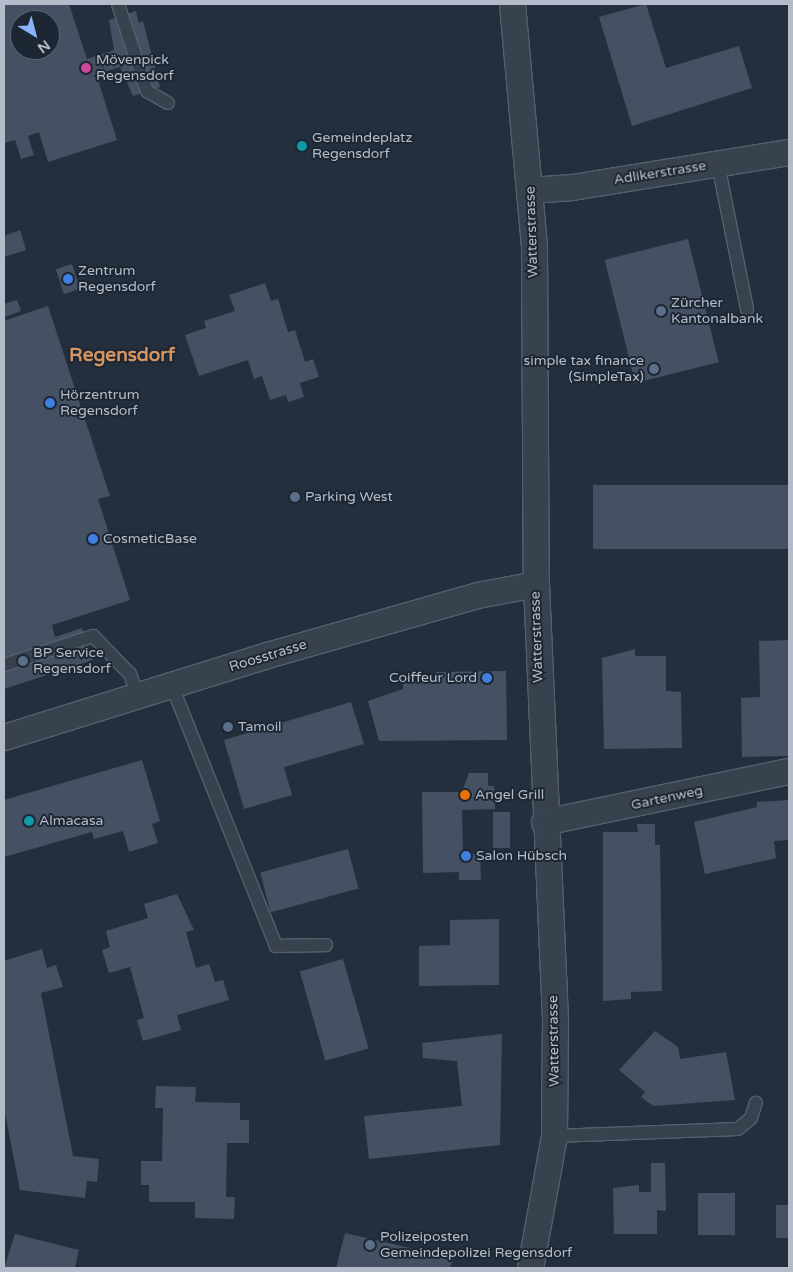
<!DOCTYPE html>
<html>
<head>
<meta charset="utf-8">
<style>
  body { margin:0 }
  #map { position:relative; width:793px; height:1272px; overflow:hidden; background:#242f3e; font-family:"Varela Round",sans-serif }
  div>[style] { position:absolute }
  .building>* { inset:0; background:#455162; transform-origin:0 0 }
  .roads { filter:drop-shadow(1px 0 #565f6c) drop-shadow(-1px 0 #565f6c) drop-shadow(0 1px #565f6c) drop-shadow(0 -1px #565f6c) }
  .lane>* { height:12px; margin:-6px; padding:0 6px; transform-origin:6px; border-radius:6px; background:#38414e }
  .street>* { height:25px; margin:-12.5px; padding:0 12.5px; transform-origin:12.5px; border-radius:12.5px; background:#38414e }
  .dots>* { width:14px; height:14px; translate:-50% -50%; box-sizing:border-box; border:2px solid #1d2633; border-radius:50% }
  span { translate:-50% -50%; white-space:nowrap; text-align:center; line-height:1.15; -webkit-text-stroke:4px #1d2633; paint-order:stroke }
  .poi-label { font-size:14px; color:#b4bcc9 }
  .left { translate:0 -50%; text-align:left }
  .right { translate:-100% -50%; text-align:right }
  .street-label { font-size:14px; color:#b4bcc9 }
  .district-label { font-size:19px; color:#d59563; font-weight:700 }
  .frame { position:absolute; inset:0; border:5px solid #b4bcc9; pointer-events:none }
  .north { position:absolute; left:10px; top:10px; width:50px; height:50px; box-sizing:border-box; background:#1d2633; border:1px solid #59626f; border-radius:50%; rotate:143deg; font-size:14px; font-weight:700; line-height:20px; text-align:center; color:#b4bcc9 }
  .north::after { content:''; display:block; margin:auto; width:18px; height:22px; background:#8ab4f8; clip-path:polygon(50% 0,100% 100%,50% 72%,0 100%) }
</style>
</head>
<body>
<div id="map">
  <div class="building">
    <div style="clip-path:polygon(evenodd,4px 4px,69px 4px,87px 59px,114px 50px,109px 20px,136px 11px,139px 23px,143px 21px,160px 87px,133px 96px,120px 67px,92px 76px,97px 77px,117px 140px,48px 162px,39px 132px,28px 136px,34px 155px,21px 159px,15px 140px,4px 143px,4px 4px,20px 20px,50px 20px,50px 50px,20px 50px,20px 20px)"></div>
    <div style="clip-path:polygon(646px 4px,666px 68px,739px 46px,752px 88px,632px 126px,599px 17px)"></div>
    <div style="clip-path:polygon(20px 230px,26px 250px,4px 257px,4px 236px)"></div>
    <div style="left:688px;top:239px;width:127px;height:86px;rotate:76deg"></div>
    <div style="left:72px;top:264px;width:26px;height:17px;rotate:72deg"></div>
    <div style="clip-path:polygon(265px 283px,271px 301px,278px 299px,288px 332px,295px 330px,305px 362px,313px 359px,319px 377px,300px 383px,304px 397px,288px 402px,286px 395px,270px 400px,262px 376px,254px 379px,248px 360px,199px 376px,185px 335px,206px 328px,204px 321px,235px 311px,229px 295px)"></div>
    <div style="clip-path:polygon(17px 300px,21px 311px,5px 317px,4px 304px)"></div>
    <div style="clip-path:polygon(48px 306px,110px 496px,98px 499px,130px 600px,52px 625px,55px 637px,82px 628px,93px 660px,4px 689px,4px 321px)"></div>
    <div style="left:789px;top:485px;width:64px;height:196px;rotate:90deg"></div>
    <div style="clip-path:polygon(789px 640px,789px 756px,742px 757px,741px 698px,760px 697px,759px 641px)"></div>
    <div style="clip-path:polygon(635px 649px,635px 656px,666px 656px,666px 691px,681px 692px,682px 748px,604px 749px,602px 658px)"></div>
    <div style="clip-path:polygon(506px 671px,507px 740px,379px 741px,368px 701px,403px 689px,403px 681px,436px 681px,436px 672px)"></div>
    <div style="clip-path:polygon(351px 702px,364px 744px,284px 767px,292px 795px,244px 809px,224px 740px)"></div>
    <div style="clip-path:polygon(142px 760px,160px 821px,152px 824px,158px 843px,129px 852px,123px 831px,94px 839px,92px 832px,4px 857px,4px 800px)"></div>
    <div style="clip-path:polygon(469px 773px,488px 773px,488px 786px,494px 786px,495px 809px,462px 810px,463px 854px,480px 854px,481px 880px,459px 880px,459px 872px,423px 873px,422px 792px,462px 792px)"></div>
    <div style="clip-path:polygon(789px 800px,789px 840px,774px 841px,776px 858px,705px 874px,694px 822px,757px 807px,757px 802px)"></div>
    <div style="left:493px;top:812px;width:17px;height:36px"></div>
    <div style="clip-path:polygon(637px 824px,655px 824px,655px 845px,660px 845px,662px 991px,631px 992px,631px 999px,603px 1001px,603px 832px,638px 832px)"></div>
    <div style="left:348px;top:849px;width:41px;height:91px;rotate:75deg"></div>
    <div style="clip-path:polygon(177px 894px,194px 930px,186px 932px,196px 968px,209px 964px,215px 982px,223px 980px,229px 1000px,177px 1015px,181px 1030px,143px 1041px,137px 1020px,144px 1018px,130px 967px,109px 973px,102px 950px,110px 947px,106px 931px,148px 918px,144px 904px)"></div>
    <div style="clip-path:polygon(499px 919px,499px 985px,419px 986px,419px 946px,450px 945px,450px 920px)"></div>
    <div style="clip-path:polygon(42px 949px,47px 968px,56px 965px,63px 987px,41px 993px,73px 1156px,99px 1159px,97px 1182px,87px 1181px,85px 1198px,20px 1190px,4px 1108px,4px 961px)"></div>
    <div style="left:343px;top:959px;width:93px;height:45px;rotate:74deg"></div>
    <div style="clip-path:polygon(655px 1031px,678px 1047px,680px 1059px,726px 1052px,735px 1100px,653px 1106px,641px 1097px,645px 1092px,619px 1070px)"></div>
    <div style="clip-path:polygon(502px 1034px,500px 1145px,369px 1159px,364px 1116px,462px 1106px,457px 1061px,423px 1058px,422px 1043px)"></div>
    <div style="clip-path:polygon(156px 1086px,196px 1087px,195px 1102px,240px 1103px,240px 1120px,249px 1120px,249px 1143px,227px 1143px,226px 1197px,235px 1197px,234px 1219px,195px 1218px,195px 1202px,149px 1202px,149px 1185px,141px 1185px,141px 1161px,162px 1161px,163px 1108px,155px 1108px)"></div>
    <div style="clip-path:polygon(651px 1163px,665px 1163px,666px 1211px,657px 1210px,657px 1234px,614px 1234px,613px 1188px,639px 1185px,639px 1192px,651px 1192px)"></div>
    <div style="left:735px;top:1193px;width:42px;height:37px;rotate:90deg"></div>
    <div style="left:789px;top:1205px;width:33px;height:13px;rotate:90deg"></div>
    <div style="clip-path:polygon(345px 1233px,453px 1258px,450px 1268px,336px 1268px)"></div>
    <div style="clip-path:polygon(15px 1234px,79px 1250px,75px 1267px,79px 1268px,4px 1268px)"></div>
  </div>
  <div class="roads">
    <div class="lane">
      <div style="left:118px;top:4px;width:92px;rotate:71.6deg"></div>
      <div style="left:147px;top:91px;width:24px;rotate:30deg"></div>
      <div style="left:718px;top:164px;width:148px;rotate:78.7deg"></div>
      <div style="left:4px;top:665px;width:94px;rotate:-18deg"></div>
      <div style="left:93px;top:636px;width:53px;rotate:45.8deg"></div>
      <div style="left:130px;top:674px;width:23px;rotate:70deg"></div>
      <div style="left:172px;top:686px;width:280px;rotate:68.2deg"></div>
      <div style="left:276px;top:946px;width:50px;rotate:-1.1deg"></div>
      <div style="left:554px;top:1136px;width:184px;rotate:-2.2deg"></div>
      <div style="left:738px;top:1129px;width:17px;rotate:-40deg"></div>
      <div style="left:751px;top:1118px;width:16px;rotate:-72deg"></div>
    </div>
    <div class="street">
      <div style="left:512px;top:4px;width:243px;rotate:84.8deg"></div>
      <div style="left:534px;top:246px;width:338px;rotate:89.7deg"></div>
      <div style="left:536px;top:584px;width:434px;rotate:87.5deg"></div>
      <div style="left:555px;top:1018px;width:118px;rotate:90.5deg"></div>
      <div style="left:554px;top:1136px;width:134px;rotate:100.3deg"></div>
      <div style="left:530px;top:190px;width:42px;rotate:-4.1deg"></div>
      <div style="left:572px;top:187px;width:220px;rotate:-9.2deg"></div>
      <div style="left:4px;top:737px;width:275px;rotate:-17.3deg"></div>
      <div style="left:267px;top:655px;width:218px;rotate:-15.9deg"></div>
      <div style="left:477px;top:595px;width:60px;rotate:-10.6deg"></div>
      <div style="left:544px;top:822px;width:250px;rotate:-11.8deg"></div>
    </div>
  </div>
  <div class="dots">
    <div style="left:86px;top:68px;background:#d1479c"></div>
    <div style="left:302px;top:146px;background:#0f9aa8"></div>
    <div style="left:68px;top:279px;background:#3f7fe0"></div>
    <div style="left:661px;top:311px;background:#5c6f8a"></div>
    <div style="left:654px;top:369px;background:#5c6f8a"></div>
    <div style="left:50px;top:403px;background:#3f7fe0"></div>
    <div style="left:295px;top:497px;background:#5c6f8a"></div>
    <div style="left:93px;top:539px;background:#3f7fe0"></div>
    <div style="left:23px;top:661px;background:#5c6f8a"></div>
    <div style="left:487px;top:678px;background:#3f7fe0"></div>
    <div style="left:228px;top:727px;background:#5c6f8a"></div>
    <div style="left:465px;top:795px;background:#e8710a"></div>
    <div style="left:29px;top:821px;background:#0f9aa8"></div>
    <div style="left:466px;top:856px;background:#3f7fe0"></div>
    <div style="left:370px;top:1245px;background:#5c6f8a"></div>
  </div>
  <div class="poi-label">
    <span class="left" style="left:96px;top:68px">Mövenpick<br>Regensdorf</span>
    <span class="left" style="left:312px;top:146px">Gemeindeplatz<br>Regensdorf</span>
    <span class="left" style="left:78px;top:279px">Zentrum<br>Regensdorf</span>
    <span class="left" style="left:671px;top:311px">Zürcher<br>Kantonalbank</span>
    <span class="right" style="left:644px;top:369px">simple tax finance<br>(SimpleTax)</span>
    <span class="left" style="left:60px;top:403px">Hörzentrum<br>Regensdorf</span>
    <span class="left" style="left:305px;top:497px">Parking West</span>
    <span class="left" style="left:103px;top:539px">CosmeticBase</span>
    <span class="left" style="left:33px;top:661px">BP Service<br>Regensdorf</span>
    <span class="right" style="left:477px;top:678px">Coiffeur Lord</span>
    <span class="left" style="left:238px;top:727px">Tamoil</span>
    <span class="left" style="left:475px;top:795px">Angel Grill</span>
    <span class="left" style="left:39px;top:821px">Almacasa</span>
    <span class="left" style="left:476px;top:856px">Salon Hübsch</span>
    <span class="left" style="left:380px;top:1245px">Polizeiposten<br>Gemeindepolizei Regensdorf</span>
  </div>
  <div class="street-label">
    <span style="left:660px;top:173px;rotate:-9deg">Adlikerstrasse</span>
    <span style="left:532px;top:232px;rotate:-92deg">Watterstrasse</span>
    <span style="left:537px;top:637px;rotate:-92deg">Watterstrasse</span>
    <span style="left:268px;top:656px;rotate:-17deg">Roosstrasse</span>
    <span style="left:667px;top:798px;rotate:-12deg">Gartenweg</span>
    <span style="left:554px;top:1041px;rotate:-91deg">Watterstrasse</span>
  </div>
  <div class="district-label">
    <span style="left:122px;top:356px">Regensdorf</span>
  </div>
  <div class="frame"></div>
  <div class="north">N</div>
</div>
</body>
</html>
